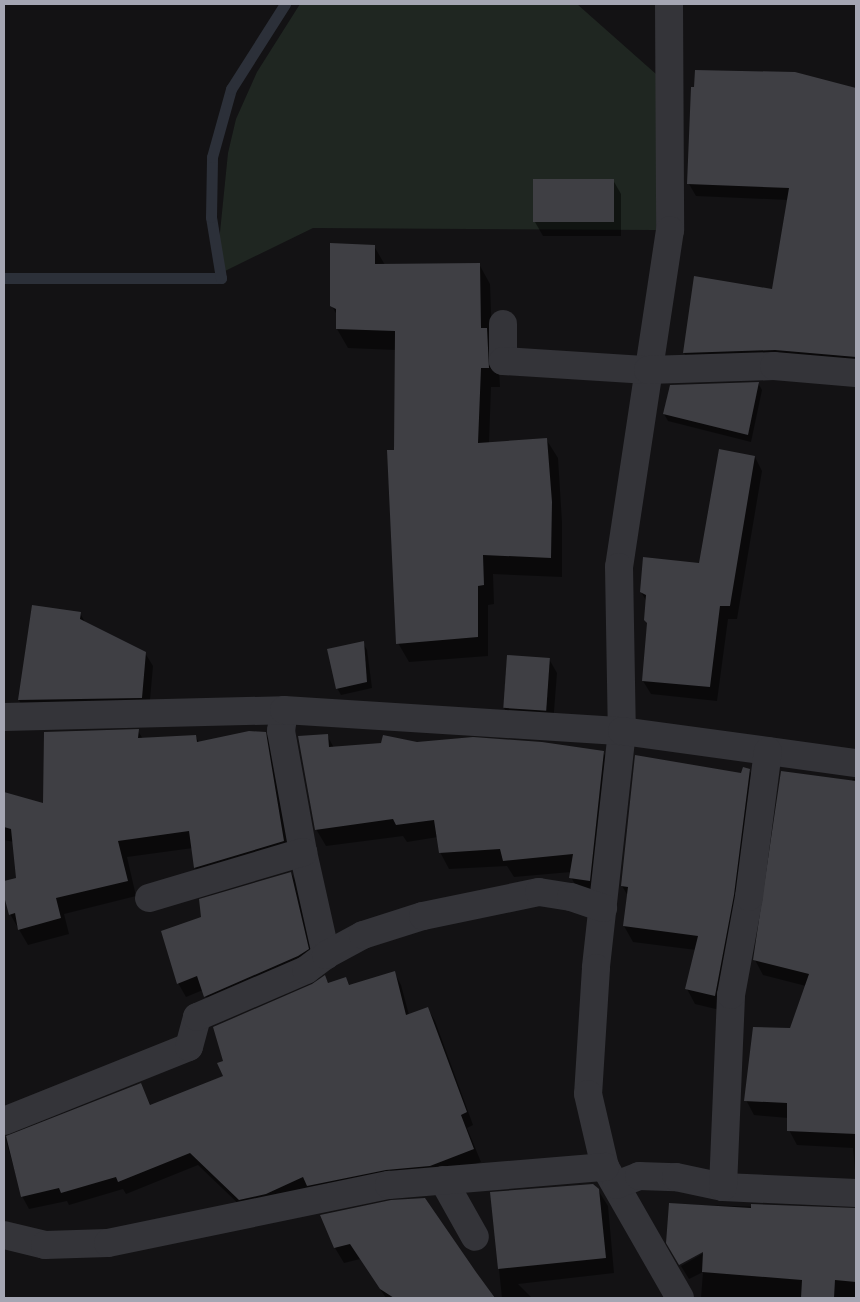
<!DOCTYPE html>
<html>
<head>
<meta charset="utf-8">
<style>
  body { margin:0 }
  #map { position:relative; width:860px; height:1302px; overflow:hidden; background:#131214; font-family:"Archivo Narrow",sans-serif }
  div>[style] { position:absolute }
  .green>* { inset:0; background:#1f2621 }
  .shadow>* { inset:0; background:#0007 }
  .stream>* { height:11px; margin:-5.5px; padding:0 5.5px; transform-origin:5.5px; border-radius:5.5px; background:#2c3039 }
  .building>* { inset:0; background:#3f3f44; transform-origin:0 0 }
  .minor>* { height:28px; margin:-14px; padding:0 14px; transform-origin:14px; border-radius:14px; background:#343439 }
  span { translate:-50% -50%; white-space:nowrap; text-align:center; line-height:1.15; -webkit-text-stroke:4px #0e0d0f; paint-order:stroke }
  .frame { position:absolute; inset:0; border:5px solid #a5a6b3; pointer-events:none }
</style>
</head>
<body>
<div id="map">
  <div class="green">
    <div style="clip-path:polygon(300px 4px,577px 4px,656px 74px,659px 173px,656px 230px,313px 228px,225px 271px,219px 242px,228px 153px,236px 119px,257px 72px)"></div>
  </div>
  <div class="shadow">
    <div style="clip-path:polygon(794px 73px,856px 89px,856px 367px,692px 366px,684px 353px,695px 277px,773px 290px,788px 200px,696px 196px,689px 184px)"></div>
    <div style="clip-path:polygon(613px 180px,621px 194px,621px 236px,543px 236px,535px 222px)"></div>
    <div style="clip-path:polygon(374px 246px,385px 265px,479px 264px,490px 284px,492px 338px,498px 349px,500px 387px,491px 387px,489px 443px,546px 439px,558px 458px,562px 522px,562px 577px,493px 574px,494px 604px,488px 605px,488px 656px,409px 662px,398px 643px,396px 350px,348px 348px,337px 329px,337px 315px,332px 306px)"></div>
    <div style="clip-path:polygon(758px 383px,762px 390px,751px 442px,668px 421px,664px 414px)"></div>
    <div style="clip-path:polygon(755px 457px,762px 471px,737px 619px,728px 619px,717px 701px,651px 694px,643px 681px,648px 625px,645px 620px,647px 602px,641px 592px,700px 564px)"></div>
    <div style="clip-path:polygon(33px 607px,80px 613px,86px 624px,145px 653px,153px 666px,149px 711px,26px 713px,19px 700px)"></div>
    <div style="clip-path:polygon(363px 643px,367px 650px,372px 688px,341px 695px,337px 688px)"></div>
    <div style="clip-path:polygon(549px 659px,557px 673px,553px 724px,512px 722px,504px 708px)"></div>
    <div style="clip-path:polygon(138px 731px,143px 739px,195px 736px,199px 742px,265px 733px,274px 749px,293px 857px,205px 884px,195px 868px,193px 848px,127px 857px,136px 896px,64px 914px,69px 934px,28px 945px,10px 914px,4px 891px,4px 882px,17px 879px,14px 842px,4px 840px,4px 793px,44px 804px)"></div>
    <div style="clip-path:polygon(327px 735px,334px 748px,417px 743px,603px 752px,613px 769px,599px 897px,580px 894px,571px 877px,571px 872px,514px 877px,507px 866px,449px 869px,440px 852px,438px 837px,407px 842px,403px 836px,326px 846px,316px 829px)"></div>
    <div style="clip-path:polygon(749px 770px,758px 785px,724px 1011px,695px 1004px,687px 989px,696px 950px,633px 942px,624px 926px,628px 896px,622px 886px)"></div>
    <div style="clip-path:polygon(853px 779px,856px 779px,856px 1180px,853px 1148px,797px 1145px,789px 1130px,788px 1118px,754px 1115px,746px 1100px,791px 1030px,806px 986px,763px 975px,755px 960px)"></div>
    <div style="clip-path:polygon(291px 873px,299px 887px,316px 963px,213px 1010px,203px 990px,186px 997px,178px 983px)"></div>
    <div style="clip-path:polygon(394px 972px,401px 985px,409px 1015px,428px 1009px,435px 1021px,473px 1125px,467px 1128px,481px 1162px,438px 1178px,247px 1212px,198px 1165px,126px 1194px,123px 1189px,69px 1205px,67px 1201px,29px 1209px,22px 1196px,5px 1137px,141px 1085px,151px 1106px,224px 1076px,225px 1061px,325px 977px,329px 984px,346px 978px,350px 986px)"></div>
    <div style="clip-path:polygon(598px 1190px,608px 1206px,614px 1273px,518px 1284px,532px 1298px,502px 1298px,491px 1193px)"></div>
    <div style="clip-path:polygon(424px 1199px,493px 1298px,386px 1298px,360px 1259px,344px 1263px,335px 1248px)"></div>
    <div style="clip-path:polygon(670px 1204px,856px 1210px,856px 1298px,701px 1298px,703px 1272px,689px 1279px,681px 1266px,709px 1250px)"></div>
  </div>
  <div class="stream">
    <div style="left:4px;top:278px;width:217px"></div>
    <div style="left:221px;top:278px;width:62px;rotate:-99.3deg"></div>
    <div style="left:211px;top:217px;width:60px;rotate:-89deg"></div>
    <div style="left:212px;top:157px;width:71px;rotate:-74.4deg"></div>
    <div style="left:231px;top:89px;width:101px;rotate:-57.6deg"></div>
  </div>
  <div class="building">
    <div style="clip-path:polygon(695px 70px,795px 72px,856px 88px,856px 357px,775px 350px,683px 353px,694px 276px,772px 289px,789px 188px,687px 184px,691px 87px,694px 87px)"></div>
    <div style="left:614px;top:179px;width:43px;height:81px;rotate:90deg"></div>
    <div style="clip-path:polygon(330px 243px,375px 245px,375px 264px,480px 263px,481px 328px,487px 328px,489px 368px,481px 368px,478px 443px,547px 438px,552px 502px,551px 558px,483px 555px,484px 585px,478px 586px,478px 637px,396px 644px,387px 450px,394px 450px,395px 331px,336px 329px,336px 309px,330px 306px)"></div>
    <div style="clip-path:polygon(759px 382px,748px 435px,663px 414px,670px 385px)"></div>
    <div style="clip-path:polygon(719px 449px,755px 456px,730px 606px,720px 606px,710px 687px,642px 681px,647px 623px,644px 620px,646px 595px,640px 592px,643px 557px,699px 563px)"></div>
    <div style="clip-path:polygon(32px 605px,81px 612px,80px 619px,146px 652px,142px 698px,18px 700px)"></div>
    <div style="clip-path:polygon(364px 641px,367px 682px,336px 689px,327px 649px)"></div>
    <div style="left:507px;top:655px;width:43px;height:53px;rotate:4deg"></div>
    <div style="clip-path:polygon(139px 729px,138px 738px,196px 735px,197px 742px,249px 731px,266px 732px,284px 841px,194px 868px,189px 831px,118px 841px,128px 881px,56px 898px,61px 918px,18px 930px,15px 913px,9px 915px,4px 896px,4px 881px,16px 878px,11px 829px,4px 827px,4px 792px,43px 803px,44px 732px)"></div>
    <div style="clip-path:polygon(328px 734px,329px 747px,381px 743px,383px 735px,417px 742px,473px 737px,542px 742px,604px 751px,590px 881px,569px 878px,573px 854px,503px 861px,500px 849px,439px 853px,434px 820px,396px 825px,393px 819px,315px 830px,298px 736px)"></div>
    <div style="clip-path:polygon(635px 755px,741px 773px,743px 767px,750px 769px,734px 895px,715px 996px,685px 989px,698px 936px,623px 926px,628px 887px,621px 886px)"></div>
    <div style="clip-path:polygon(781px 771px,856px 781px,856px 1134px,787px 1131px,787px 1103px,744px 1101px,753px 1027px,790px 1028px,809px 974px,753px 960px)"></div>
    <div style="clip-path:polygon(291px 872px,309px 949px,298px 956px,204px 997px,197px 976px,177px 984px,161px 931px,201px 917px,199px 899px)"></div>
    <div style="clip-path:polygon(395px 971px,406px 1015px,428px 1007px,467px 1112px,461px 1115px,474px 1149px,430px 1166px,386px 1170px,307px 1186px,303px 1177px,266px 1194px,239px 1200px,190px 1153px,118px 1182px,116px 1177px,61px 1193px,59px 1188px,21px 1197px,6px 1136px,141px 1083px,150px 1105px,223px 1076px,217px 1063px,223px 1061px,213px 1027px,312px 984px,325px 975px,328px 983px,346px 977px,349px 985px)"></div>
    <div style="clip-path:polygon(593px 1184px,599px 1189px,606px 1258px,498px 1269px,490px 1192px)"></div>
    <div style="clip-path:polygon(425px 1198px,476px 1272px,495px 1298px,394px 1298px,380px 1289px,350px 1244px,334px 1248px,320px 1215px,391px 1200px)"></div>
    <div style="clip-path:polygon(669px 1203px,751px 1208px,751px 1204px,856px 1208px,856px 1282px,835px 1280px,834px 1298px,801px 1298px,802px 1280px,702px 1272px,703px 1252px,679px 1265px,666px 1243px)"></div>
  </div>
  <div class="minor">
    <div style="left:669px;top:4px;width:226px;rotate:89.7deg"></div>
    <div style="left:670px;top:230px;width:341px;rotate:98.6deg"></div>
    <div style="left:619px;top:567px;width:164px;rotate:89deg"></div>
    <div style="left:622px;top:731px;width:238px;rotate:96.3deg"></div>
    <div style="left:596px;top:968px;width:126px;rotate:93.6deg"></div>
    <div style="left:588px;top:1094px;width:75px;rotate:76.9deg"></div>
    <div style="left:605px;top:1167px;width:151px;rotate:60.2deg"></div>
    <div style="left:503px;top:324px;width:37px;rotate:90deg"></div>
    <div style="left:503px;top:361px;width:145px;rotate:3.6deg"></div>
    <div style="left:648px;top:370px;width:126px;rotate:-1.8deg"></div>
    <div style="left:774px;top:366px;width:82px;rotate:4.9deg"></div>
    <div style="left:284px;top:710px;width:21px;rotate:98deg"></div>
    <div style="left:281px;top:731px;width:123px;rotate:79.7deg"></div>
    <div style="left:303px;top:852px;width:106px;rotate:77.4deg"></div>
    <div style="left:4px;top:717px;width:280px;rotate:-1.4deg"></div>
    <div style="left:284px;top:710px;width:339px;rotate:3.6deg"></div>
    <div style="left:622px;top:731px;width:236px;rotate:7.8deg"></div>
    <div style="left:149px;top:898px;width:161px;rotate:-16.6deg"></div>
    <div style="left:4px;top:1121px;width:199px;rotate:-21.8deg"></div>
    <div style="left:189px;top:1047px;width:31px;rotate:-75deg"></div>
    <div style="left:197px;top:1017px;width:119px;rotate:-23.3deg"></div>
    <div style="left:306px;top:970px;width:25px;rotate:-37deg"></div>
    <div style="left:326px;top:955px;width:42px;rotate:-28.4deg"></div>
    <div style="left:363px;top:935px;width:63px;rotate:-17.6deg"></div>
    <div style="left:423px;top:916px;width:118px;rotate:-11.7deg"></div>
    <div style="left:539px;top:892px;width:32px;rotate:9deg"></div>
    <div style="left:571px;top:897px;width:34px;rotate:19deg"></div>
    <div style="left:443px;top:1180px;width:65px;rotate:60.7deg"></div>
    <div style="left:616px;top:1185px;width:25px;rotate:-21deg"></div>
    <div style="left:639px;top:1176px;width:37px;rotate:2deg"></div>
    <div style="left:676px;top:1177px;width:48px;rotate:12deg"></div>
    <div style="left:723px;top:1187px;width:133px;rotate:2.6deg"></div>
    <div style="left:723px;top:1187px;width:192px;rotate:-87.6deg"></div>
    <div style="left:731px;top:995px;width:100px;rotate:-79.6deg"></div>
    <div style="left:749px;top:897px;width:147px;rotate:-82.6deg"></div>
    <div style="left:4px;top:1235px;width:42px;rotate:13.7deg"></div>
    <div style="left:45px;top:1245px;width:63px;rotate:-1.8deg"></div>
    <div style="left:108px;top:1243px;width:287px;rotate:-11.7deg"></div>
    <div style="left:389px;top:1185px;width:217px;rotate:-4.8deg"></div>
  </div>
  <div class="frame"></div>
</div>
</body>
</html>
